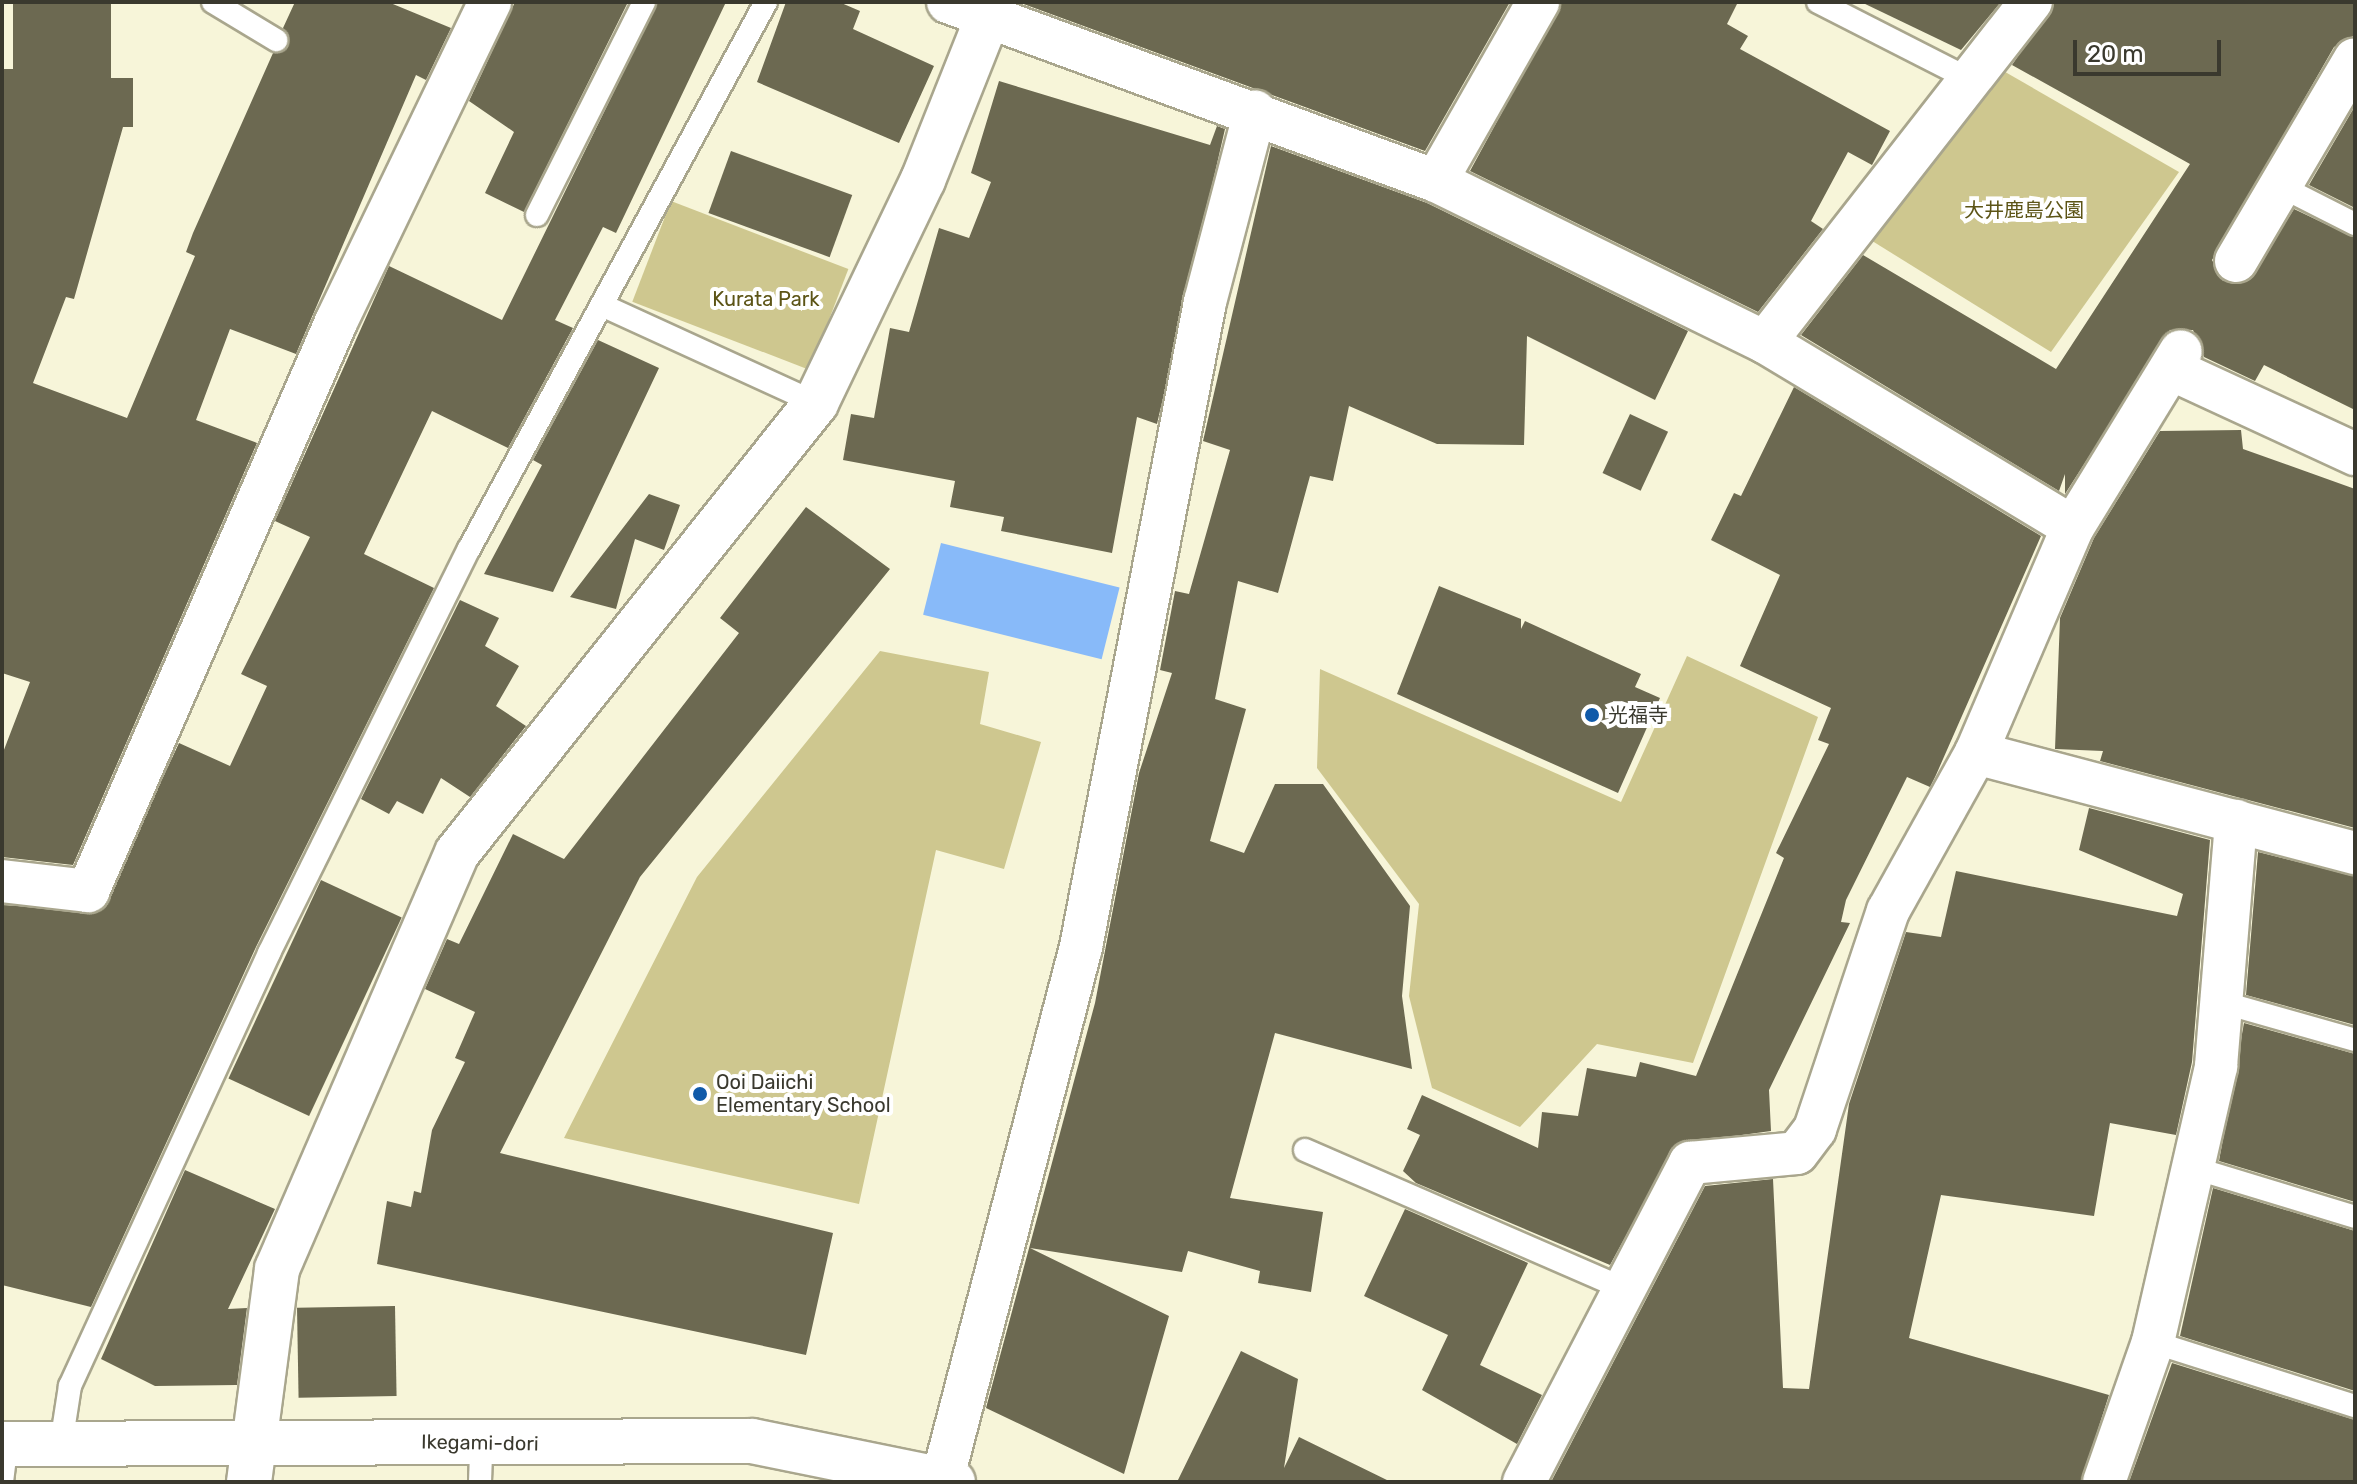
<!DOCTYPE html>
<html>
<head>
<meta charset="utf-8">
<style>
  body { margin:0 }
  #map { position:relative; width:2357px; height:1484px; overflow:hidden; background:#f7f5d9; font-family:Rubik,"Noto Sans JP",sans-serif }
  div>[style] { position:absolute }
  .green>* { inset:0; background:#cec78f; transform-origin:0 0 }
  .water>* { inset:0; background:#88baf9; transform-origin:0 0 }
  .building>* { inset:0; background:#6c6951; transform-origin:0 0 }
  .roads { filter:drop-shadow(2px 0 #a9a68d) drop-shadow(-2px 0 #a9a68d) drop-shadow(0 2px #a9a68d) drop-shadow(0 -2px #a9a68d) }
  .lane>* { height:22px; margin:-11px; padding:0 11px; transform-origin:11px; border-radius:11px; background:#fff }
  .street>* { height:42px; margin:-21px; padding:0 21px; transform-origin:21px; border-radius:21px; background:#fff }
  .secondary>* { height:44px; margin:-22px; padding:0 22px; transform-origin:22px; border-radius:22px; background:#fff }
  .dots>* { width:22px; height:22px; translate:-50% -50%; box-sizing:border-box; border:4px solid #fff; border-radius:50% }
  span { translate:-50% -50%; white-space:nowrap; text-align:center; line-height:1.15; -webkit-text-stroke:8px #fff; paint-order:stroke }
  .park-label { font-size:20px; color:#5c5416 }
  .poi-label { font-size:20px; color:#3a392e }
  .left { translate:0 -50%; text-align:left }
  .street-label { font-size:20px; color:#3a392e }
  .frame { position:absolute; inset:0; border:4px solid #3a392e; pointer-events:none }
  .scale { position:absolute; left:2073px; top:40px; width:148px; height:36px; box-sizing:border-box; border:4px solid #3a392e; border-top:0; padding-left:10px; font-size:24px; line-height:28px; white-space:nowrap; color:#3a392e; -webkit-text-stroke:6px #fff; paint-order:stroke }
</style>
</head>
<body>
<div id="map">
  <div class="green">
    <div style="clip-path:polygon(2000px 69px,2179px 172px,2051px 352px,1869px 239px)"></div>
    <div style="left:671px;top:201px;width:190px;height:108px;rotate:21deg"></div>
    <div style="clip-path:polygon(880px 651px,989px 672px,980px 724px,1041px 742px,1004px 869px,936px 850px,859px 1204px,564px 1138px,697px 877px)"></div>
    <div style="clip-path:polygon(1687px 656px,1818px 717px,1693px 1063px,1597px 1044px,1520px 1127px,1432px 1088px,1409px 996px,1419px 904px,1317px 768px,1320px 669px,1621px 802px)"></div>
  </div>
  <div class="water">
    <div style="left:941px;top:543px;width:184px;height:74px;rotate:14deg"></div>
  </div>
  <div class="building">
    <div style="clip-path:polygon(13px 2px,111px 2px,111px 78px,133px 78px,133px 127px,123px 127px,74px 299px,66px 297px,33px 383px,127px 418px,195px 256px,186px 252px,193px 233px,273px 53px,288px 47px,283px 28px,295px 2px,388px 2px,451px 28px,426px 80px,416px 75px,296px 354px,230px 329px,196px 420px,257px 443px,73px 865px,2px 857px,2px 755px,30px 682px,2px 673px,2px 69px,13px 69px)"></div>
    <div style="clip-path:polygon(515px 2px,628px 2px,524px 212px,485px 193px,514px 132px,469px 101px)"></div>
    <div style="clip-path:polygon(658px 2px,726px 2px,616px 233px,603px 227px,555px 320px,573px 328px,508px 448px,432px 411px,364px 554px,434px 588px,256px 947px,91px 1307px,2px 1285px,2px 905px,101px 911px,179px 743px,230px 766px,267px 686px,241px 674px,310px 537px,275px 521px,389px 266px,502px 320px)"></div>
    <div style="clip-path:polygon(786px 2px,839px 2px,860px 11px,853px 29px,934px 66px,899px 143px,757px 82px)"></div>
    <div style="clip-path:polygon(1018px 2px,1510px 2px,1425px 151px)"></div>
    <div style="clip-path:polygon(1562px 2px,1738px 2px,1727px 24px,1748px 36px,1740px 49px,1890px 131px,1872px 165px,1848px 152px,1811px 221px,1823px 229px,1758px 312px,1470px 171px)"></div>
    <div style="clip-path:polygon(1861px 2px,2001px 2px,1961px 50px)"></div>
    <div style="clip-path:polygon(2054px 2px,2355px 2px,2355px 35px,2334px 47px,2212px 260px,2223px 281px,2248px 281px,2294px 209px,2355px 238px,2355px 410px,2264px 365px,2255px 381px,2204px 357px,2193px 330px,2170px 330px,2065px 494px,2065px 474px,2059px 491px,1801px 335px,1863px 255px,2056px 369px,2190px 164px,2012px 65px)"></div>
    <div style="clip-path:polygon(999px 81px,1210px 145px,1217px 126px,1225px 129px,1157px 424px,1137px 417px,1112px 553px,1001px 531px,1004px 517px,950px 507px,955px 481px,843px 460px,851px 414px,874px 418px,890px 328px,909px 332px,939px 228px,969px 238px,991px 182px,971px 173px)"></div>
    <div style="clip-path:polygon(2355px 106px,2355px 208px,2309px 185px)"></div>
    <div style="clip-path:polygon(1271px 146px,1427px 203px,1688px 331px,1655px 400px,1527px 336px,1524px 445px,1437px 444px,1349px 406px,1333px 481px,1310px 476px,1278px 593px,1238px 581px,1215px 699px,1246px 709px,1210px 841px,1244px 853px,1275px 784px,1323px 784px,1410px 906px,1402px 996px,1412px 1069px,1275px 1033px,1230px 1198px,1323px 1212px,1311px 1292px,1258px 1283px,1260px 1271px,1188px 1251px,1182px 1272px,1030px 1248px,1169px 1316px,1124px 1474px,986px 1408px,1095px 1003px,1139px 773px,1172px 673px,1160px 670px,1175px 591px,1189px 594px,1230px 450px,1203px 441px)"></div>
    <div style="left:731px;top:151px;width:129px;height:66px;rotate:20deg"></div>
    <div style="clip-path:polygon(598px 340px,659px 368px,553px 592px,484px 574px,542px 465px,533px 460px)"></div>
    <div style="clip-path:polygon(1794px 387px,2041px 536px,1936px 775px,1930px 787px,1907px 777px,1846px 900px,1841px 922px,1850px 923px,1769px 1090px,1771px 1131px,1676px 1144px,1610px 1265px,1416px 1183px,1403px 1171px,1420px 1135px,1407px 1129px,1422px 1095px,1538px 1148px,1542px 1112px,1578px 1116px,1587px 1068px,1636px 1077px,1640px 1062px,1696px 1076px,1784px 858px,1776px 853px,1829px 744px,1818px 740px,1831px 708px,1740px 666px,1780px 575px,1711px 540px,1734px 493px,1741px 496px)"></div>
    <div style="left:1630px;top:414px;width:42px;height:65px;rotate:25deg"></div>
    <div style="clip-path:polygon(2241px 430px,2243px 449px,2355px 489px,2355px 828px,2100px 761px,2103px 751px,2055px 749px,2060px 618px,2094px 538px,2160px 431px)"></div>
    <div style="clip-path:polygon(649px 494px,680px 505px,664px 550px,635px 539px,616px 609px,570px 597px)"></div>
    <div style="clip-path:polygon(806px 507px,890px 569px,640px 877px,500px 1153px,833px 1233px,806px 1355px,377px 1264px,387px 1201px,411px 1207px,414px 1191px,421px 1193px,432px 1130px,465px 1062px,455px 1058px,475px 1012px,425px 989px,447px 939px,459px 944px,513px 834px,564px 859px,739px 633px,720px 618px)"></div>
    <div style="clip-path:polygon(1439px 586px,1521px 619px,1521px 629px,1525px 621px,1641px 674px,1635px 687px,1660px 698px,1618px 793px,1397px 694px)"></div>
    <div style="clip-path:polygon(460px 600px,499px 618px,485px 646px,519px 666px,496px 706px,526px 726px,470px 797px,441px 778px,423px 814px,397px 801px,389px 814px,361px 799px)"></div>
    <div style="clip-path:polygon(2089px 808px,2210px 840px,2192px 1062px,2176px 1135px,2110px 1123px,2094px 1216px,1941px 1195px,1909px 1338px,2109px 1395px,2081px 1482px,1551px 1482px,1705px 1186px,1773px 1179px,1783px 1388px,1809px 1389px,1849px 1104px,1906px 932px,1941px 937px,1956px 871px,2177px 916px,2183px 894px,2079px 850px)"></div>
    <div style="clip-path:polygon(2258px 852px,2355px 876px,2355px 1025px,2246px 995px)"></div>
    <div style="left:321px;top:880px;width:89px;height:219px;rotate:25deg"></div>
    <div style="clip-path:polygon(2244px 1023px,2355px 1054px,2355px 1202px,2219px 1161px)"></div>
    <div style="clip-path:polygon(185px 1170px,275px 1209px,228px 1309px,247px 1308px,237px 1385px,155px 1386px,101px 1359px)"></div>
    <div style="clip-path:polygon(2213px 1188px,2355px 1231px,2355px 1391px,2180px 1336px)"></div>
    <div style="clip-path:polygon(1405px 1209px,1528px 1263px,1480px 1365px,1542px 1395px,1517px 1444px,1422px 1390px,1448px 1335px,1364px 1296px)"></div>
    <div style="left:395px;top:1306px;width:90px;height:98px;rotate:89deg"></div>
    <div style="clip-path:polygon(1241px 1351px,1298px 1379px,1284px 1468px,1299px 1437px,1391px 1482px,1177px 1482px)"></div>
    <div style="clip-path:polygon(2172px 1363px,2355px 1420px,2355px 1482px,2129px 1482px)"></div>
  </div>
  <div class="roads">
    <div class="lane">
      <div style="left:213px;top:2px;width:74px;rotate:31.1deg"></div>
      <div style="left:1818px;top:2px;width:169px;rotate:27deg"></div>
      <div style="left:2280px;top:186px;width:84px;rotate:26.9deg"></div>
      <div style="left:537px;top:215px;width:238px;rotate:-63.3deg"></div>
      <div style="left:604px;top:306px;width:233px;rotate:24.6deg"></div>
      <div style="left:2221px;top:1002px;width:139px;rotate:15.8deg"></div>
      <div style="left:1305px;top:1150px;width:346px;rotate:23.5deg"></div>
      <div style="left:2194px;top:1168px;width:168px;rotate:16.9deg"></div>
      <div style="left:2153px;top:1342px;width:212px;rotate:17.6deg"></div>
      <div style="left:61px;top:1444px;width:59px;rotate:-81.2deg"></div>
      <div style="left:70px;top:1386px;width:477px;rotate:-65.3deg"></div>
      <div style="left:269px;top:953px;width:451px;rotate:-63.7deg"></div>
      <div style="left:469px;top:549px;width:622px;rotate:-61.5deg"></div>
      <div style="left:2px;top:1482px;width:38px;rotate:-83deg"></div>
      <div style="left:480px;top:1482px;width:37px;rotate:-88deg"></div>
    </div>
    <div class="street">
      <div style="left:948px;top:2px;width:520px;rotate:20.14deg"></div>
      <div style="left:1436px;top:181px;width:366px;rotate:26.1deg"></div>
      <div style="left:1765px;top:342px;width:359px;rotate:31deg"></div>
      <div style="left:1436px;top:181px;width:206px;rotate:-60.3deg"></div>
      <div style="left:2236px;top:261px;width:234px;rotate:-59.5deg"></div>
      <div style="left:1765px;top:342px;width:432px;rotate:-52deg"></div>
      <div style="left:2171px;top:369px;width:203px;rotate:24.8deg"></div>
      <div style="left:1976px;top:753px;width:246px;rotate:-66.8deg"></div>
      <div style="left:2073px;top:527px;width:206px;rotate:-58.5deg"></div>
      <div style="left:2px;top:881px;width:87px;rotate:6.6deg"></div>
      <div style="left:88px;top:891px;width:621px;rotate:-66.45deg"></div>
      <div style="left:336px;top:322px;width:355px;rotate:-64.3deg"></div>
      <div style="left:943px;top:1477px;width:548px;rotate:-75.41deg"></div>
      <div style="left:1081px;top:947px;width:657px;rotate:-79.12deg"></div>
      <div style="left:1205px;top:302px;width:197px;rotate:-75.3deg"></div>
      <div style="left:1524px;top:1482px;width:360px;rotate:-62.5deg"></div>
      <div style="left:1690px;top:1163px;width:107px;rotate:-5.3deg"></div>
      <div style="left:1797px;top:1153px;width:30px;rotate:-53deg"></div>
      <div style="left:1815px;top:1129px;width:230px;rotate:-71.5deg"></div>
      <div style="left:1888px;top:911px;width:181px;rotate:-60.9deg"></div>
      <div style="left:1976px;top:753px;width:392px;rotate:14.8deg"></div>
      <div style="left:2104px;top:1482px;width:148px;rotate:-70.7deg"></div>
      <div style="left:2153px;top:1342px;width:283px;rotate:-77.1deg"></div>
      <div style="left:2216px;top:1066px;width:246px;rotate:-85.3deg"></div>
    </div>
    <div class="secondary">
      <div style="left:2px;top:1444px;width:750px;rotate:-0.23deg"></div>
      <div style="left:752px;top:1441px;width:205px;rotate:11.5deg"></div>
      <div style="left:249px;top:1482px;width:215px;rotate:-82.5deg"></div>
      <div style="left:277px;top:1269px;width:453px;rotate:-66.6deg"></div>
      <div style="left:457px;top:853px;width:576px;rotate:-51.42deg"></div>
      <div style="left:816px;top:403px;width:247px;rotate:-64.4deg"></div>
      <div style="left:923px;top:180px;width:192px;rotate:-68.3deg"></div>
    </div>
  </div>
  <div class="dots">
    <div style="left:1592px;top:715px;background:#105aa9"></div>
    <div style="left:700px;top:1094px;background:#105aa9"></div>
  </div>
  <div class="park-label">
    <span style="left:2024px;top:210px">大井鹿島公園</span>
    <span style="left:766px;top:299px">Kurata Park</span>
  </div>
  <div class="poi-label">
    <span class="left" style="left:1608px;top:715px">光福寺</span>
    <span class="left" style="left:716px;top:1094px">Ooi Daiichi<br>Elementary School</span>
  </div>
  <div class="street-label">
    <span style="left:480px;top:1443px;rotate:1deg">Ikegami-dori</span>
  </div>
  <div class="frame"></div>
  <div class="scale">20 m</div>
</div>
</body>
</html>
